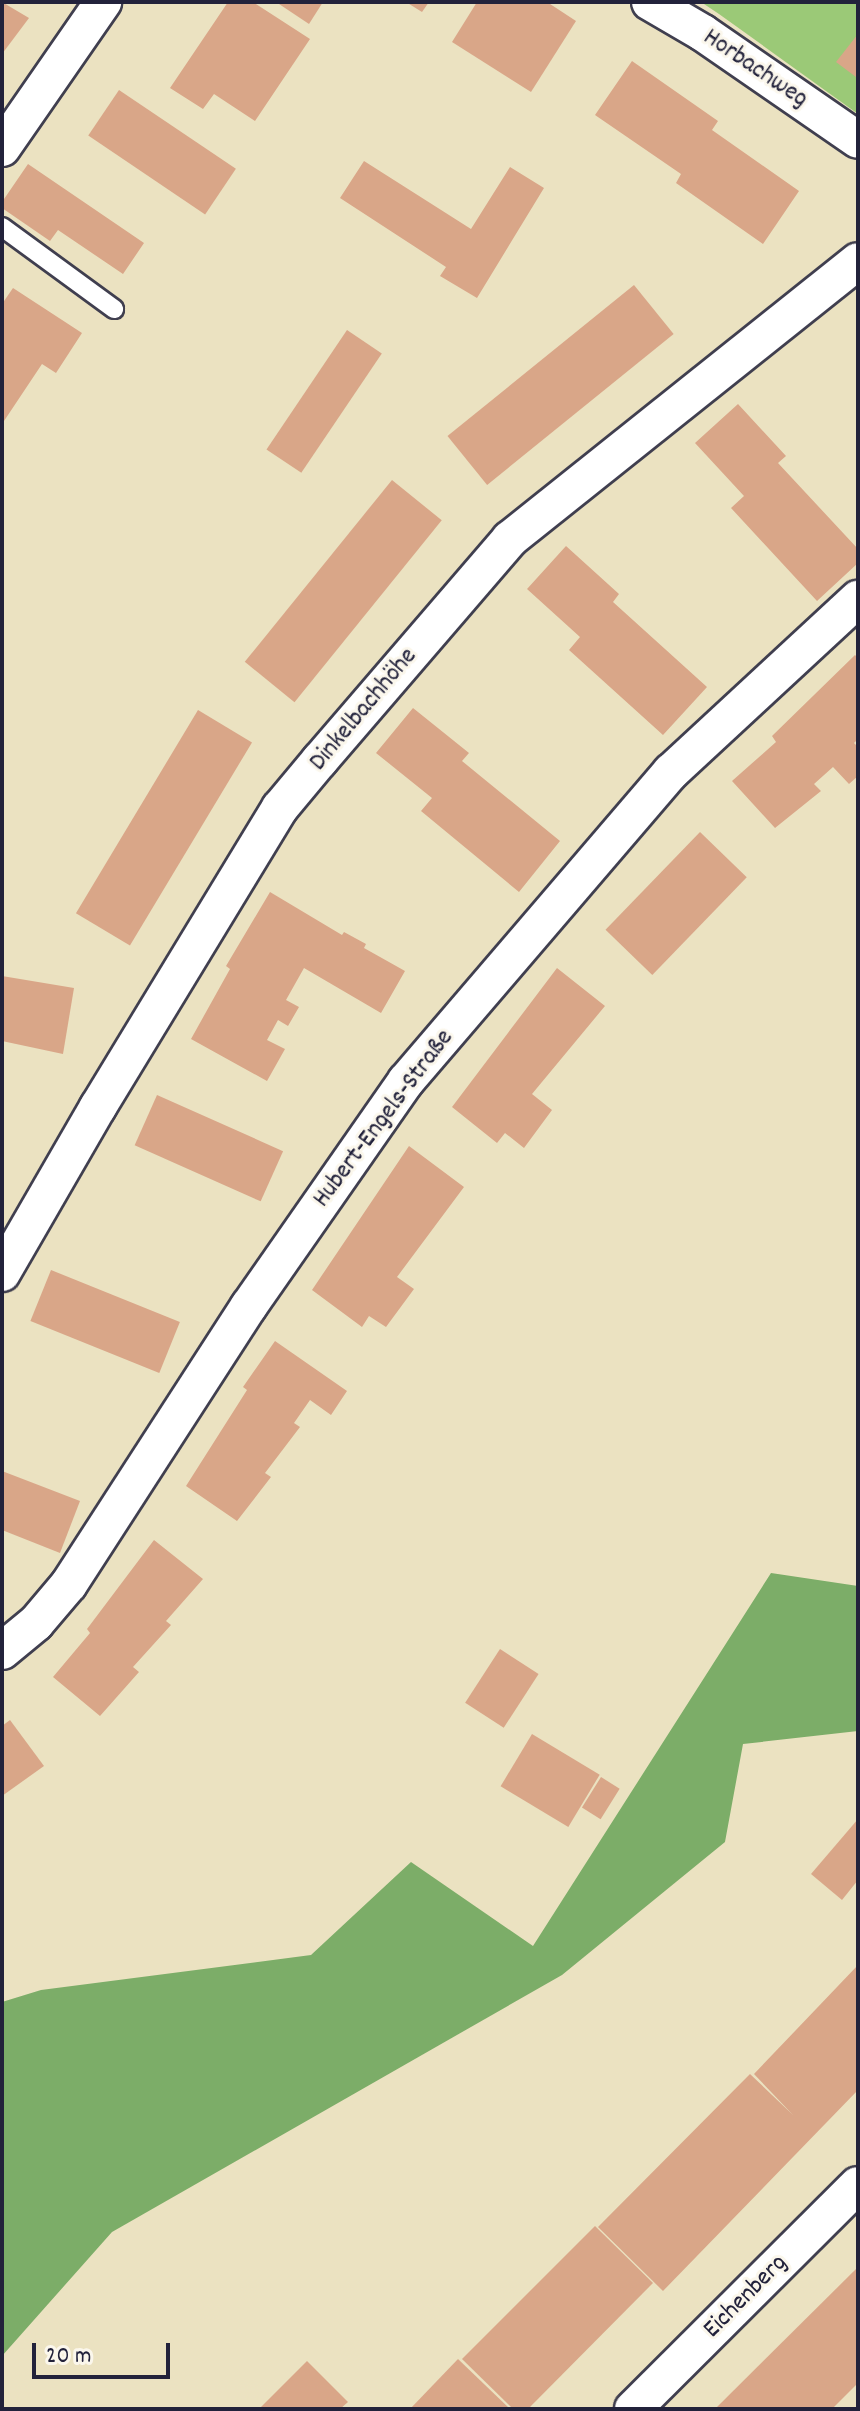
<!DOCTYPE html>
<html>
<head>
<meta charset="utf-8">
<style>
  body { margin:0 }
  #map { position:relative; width:860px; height:2411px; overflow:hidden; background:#ebe2c1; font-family:Dekko,sans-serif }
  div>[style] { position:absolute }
  .green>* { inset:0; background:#9bc977 }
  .forest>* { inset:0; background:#7cad68 }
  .building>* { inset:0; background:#d9a688; transform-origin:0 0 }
  .roads { filter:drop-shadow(2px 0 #403f4f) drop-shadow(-2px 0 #403f4f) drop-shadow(0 2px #403f4f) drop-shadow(0 -2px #403f4f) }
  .lane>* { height:18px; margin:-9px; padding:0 9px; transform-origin:9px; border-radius:9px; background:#fff }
  .street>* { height:36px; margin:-18px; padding:0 18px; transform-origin:18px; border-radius:18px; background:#fff }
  span { translate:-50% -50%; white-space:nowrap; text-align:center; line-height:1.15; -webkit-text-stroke:6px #fbf7ec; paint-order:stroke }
  .street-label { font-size:26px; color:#22223b }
  .frame { position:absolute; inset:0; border:4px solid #22223b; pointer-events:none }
  .scale { position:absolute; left:32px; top:2343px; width:138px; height:36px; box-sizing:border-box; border:4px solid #22223b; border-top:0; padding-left:10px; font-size:24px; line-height:28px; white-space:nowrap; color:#22223b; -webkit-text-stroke:6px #fbf7ec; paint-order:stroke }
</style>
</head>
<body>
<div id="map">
  <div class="green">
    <div style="clip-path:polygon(701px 2px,858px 2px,858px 114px,719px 14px)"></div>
  </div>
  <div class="forest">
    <div style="clip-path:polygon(771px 1573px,858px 1586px,858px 1731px,743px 1744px,725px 1842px,562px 1975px,112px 2232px,2px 2356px,2px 2002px,41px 1990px,311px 1955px,411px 1862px,533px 1946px)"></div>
  </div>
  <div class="building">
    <div style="clip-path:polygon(2px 2px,29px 18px,2px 54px)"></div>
    <div style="clip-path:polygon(228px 2px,253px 2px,310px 39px,255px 121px,214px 94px,203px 109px,170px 88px)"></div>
    <div style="clip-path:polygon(276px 2px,323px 2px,309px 24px)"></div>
    <div style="clip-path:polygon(406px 2px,429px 2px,422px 12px)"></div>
    <div style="clip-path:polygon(477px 2px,547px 2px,576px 21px,531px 92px,452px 42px)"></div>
    <div style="clip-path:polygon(858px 34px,858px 75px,856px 77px,836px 62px)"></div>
    <div style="clip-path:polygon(632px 61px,718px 121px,712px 130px,799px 191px,763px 244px,676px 183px,681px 174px,595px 115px)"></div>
    <div style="left:119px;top:90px;width:141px;height:55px;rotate:34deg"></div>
    <div style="clip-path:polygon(364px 161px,471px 229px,510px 167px,544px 188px,477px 298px,440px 276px,446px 267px,340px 198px)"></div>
    <div style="clip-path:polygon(28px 164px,144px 243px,123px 274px,58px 230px,50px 241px,2px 208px,2px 202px)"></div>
    <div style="left:634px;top:285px;width:63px;height:240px;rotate:51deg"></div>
    <div style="clip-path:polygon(13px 288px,82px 333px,56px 373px,42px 364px,2px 424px,2px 304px)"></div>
    <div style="left:347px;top:330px;width:42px;height:144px;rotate:34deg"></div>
    <div style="clip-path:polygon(738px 404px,786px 456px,778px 463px,858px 549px,858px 563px,817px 601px,731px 508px,744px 496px,695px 443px)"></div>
    <div style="left:392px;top:480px;width:64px;height:234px;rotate:39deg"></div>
    <div style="clip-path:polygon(566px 546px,619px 594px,613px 602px,707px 687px,663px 735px,569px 650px,580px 637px,527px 589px)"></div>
    <div style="clip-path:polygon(855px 655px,858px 658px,858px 739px,854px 743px,858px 747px,858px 776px,849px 784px,833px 767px,814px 784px,821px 791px,775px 828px,732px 781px,776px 742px,772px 736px)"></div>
    <div style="clip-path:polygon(413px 708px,469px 753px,462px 761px,560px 841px,519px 892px,421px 811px,432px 798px,376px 753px)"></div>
    <div style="left:198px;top:710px;width:63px;height:237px;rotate:31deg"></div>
    <div style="left:700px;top:832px;width:65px;height:136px;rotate:44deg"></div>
    <div style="clip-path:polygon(270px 892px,342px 935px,344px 932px,366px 944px,364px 948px,405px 971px,381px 1013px,304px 968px,286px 1000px,299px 1007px,288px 1026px,278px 1020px,267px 1040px,285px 1049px,267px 1081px,191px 1039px,230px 969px,226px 966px)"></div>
    <div style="clip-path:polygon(557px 968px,605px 1006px,532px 1094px,552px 1110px,524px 1148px,505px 1133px,497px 1143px,452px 1107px)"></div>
    <div style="clip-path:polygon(2px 976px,74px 988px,63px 1054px,2px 1041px)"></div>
    <div style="left:157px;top:1095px;width:138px;height:55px;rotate:24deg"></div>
    <div style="clip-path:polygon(409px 1146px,464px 1187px,397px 1277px,414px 1289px,386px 1327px,369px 1316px,362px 1327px,312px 1290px)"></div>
    <div style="left:51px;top:1270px;width:139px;height:55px;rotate:22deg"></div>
    <div style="clip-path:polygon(275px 1341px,347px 1391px,331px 1415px,310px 1400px,294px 1423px,300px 1427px,265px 1473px,271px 1477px,237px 1521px,186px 1486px,247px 1390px,243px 1387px)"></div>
    <div style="clip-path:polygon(2px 1471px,80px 1501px,60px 1553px,2px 1530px)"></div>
    <div style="clip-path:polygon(154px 1540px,203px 1579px,166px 1621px,171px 1625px,133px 1667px,139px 1672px,100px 1716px,53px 1677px,90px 1633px,87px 1629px)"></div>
    <div style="left:500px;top:1649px;width:46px;height:64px;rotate:33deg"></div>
    <div style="clip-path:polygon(10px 1720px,44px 1766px,2px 1796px,2px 1726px)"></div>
    <div style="left:532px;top:1734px;width:79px;height:61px;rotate:31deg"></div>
    <div style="left:601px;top:1777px;width:22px;height:36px;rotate:32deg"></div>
    <div style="clip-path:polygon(858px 1819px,858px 1880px,842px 1900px,811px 1874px)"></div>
    <div style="clip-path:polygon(858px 1965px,858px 2090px,663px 2291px,598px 2227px,750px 2074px,793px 2115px,754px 2074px)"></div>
    <div style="clip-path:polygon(595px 2226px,653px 2283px,528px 2409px,513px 2409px,462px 2359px)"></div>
    <div style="clip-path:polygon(858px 2267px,858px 2383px,832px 2409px,715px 2409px)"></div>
    <div style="clip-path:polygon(458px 2359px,510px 2409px,410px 2409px)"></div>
    <div style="clip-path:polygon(307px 2361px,348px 2402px,340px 2409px,259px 2409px)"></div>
  </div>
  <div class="roads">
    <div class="lane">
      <div style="left:2px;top:227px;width:139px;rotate:36.2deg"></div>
    </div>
    <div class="street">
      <div style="left:650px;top:2px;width:61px;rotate:30.3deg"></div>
      <div style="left:703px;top:33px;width:188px;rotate:34.6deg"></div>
      <div style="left:2px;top:148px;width:178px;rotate:-55.3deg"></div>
      <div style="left:2px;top:1273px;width:192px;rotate:-60deg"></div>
      <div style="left:98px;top:1107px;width:350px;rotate:-58.7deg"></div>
      <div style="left:280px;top:808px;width:62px;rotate:-50.2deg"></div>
      <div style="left:320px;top:760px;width:291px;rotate:-49.3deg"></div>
      <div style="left:510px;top:539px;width:445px;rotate:-38.6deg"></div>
      <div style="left:2px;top:1651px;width:44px;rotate:-39.5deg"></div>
      <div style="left:36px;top:1623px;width:51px;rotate:-49.8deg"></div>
      <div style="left:69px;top:1584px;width:331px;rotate:-57.1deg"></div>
      <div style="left:249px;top:1306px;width:274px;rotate:-55.1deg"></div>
      <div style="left:406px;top:1081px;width:407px;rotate:-49.4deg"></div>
      <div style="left:671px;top:772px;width:255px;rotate:-42.8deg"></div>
      <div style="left:633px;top:2409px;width:317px;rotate:-44.9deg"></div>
    </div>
  </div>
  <div class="street-label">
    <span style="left:755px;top:69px;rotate:34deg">Horbachweg</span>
    <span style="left:364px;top:710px;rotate:-50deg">Dinkelbachhöhe</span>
    <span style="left:384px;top:1119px;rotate:-53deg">Hubert-Engels-Straße</span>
    <span style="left:746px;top:2297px;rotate:-45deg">Eichenberg</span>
  </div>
  <div class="frame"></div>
  <div class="scale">20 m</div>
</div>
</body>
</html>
